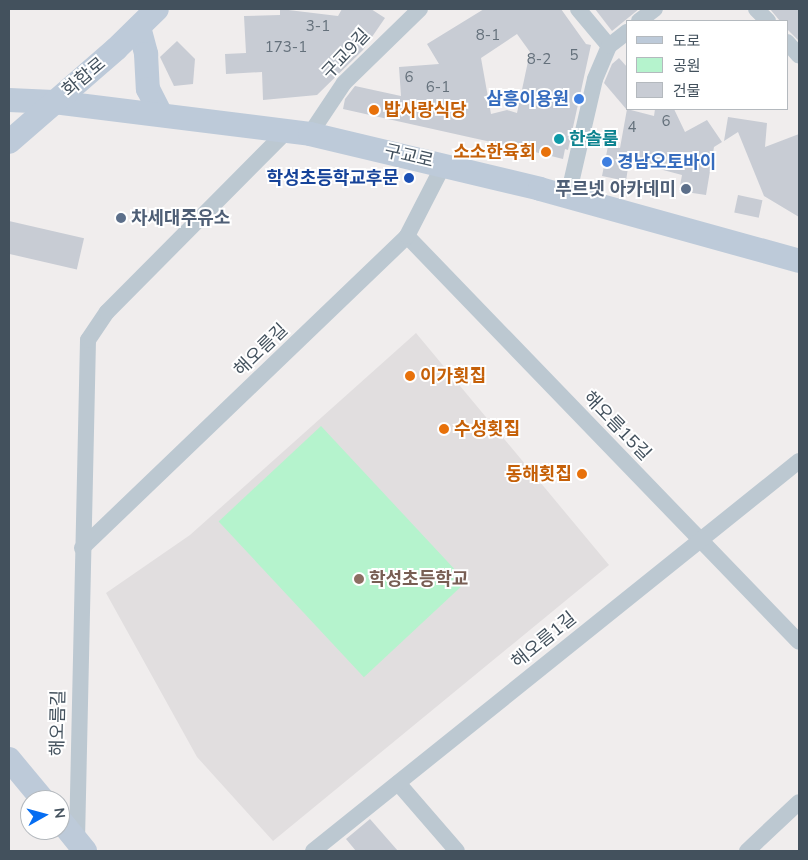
<!DOCTYPE html>
<html>
<head>
<meta charset="utf-8">
<style>
  body { margin:0 }
  #map { position:relative; width:808px; height:860px; overflow:hidden; background:#f0eded; font-family:"Nunito Sans","Noto Sans KR",sans-serif }
  div>[style] { position:absolute }
  .education>* { inset:0; background:#e1dedf }
  .green>* { inset:0; background:#b5f3cd; transform-origin:0 0 }
  .building>* { inset:0; background:#c8ccd4; transform-origin:0 0 }
  .minor>* { height:16px; margin:-8px; padding:0 8px; transform-origin:8px; border-radius:8px; background:#bcc8d1 }
  .secondary>* { height:24px; margin:-12px; padding:0 12px; transform-origin:12px; border-radius:12px; background:#bdcad9 }
  .dots>* { width:14px; height:14px; translate:-50% -50%; box-sizing:border-box; border:2px solid #fff; border-radius:50% }
  span { translate:-50% -50%; white-space:nowrap; text-align:center; line-height:1.15; -webkit-text-stroke:4px #fff; paint-order:stroke }
  .number-label { font-size:15px; color:#64707b }
  .number-label span { -webkit-text-stroke-width:0 }
  .street-label { font-size:18px; color:#43515d }
  .shop-label { font-size:18px; color:#366cbe; font-weight:700 }
  .right { translate:-100% -50%; text-align:right }
  .left { translate:0 -50%; text-align:left }
  .food-label { font-size:18px; color:#c56008; font-weight:700 }
  .culture-label { font-size:18px; color:#0d838f; font-weight:700 }
  .transit-label { font-size:18px; color:#164399; font-weight:700 }
  .service-label { font-size:18px; color:#4e5e75; font-weight:700 }
  .education-label { font-size:18px; color:#785e54; font-weight:700 }
  .frame { position:absolute; inset:0; border:10px solid #43515d; pointer-events:none }
  .legend { position:absolute; left:626px; top:20px; width:162px; height:90px; box-sizing:border-box; background:#fff; border:1px solid #b4b9be; margin:0; padding:6px 9px; list-style:none; font-size:15px; color:#43515d }
  .legend li { display:flex; align-items:center; gap:10px; height:25px }
  .legend b { width:25px; border:1px solid #b4b9be }
  .north { position:absolute; left:20px; top:790px; width:50px; height:50px; box-sizing:border-box; background:#fff; border:1px solid #b4b9be; border-radius:50%; rotate:83deg; font-size:14px; font-weight:700; line-height:20px; text-align:center; color:#43515d }
  .north::after { content:''; display:block; margin:auto; width:18px; height:22px; background:#056df2; clip-path:polygon(50% 0,100% 100%,50% 72%,0 100%) }
</style>
</head>
<body>
<div id="map">
  <div class="education">
    <div style="clip-path:polygon(416px 333px,609px 565px,273px 841px,197px 757px,106px 593px,190px 535px)"></div>
  </div>
  <div class="green">
    <div style="left:321px;top:426px;width:213px;height:140px;rotate:47deg"></div>
  </div>
  <div class="building">
    <div style="clip-path:polygon(280px 9px,338px 16px,342px 9px,371px 9px,385px 18px,363px 50px,317px 95px,263px 100px,262px 72px,226px 74px,225px 54px,246px 53px,244px 16px,280px 15px)"></div>
    <div style="clip-path:polygon(evenodd,484px 9px,561px 9px,586px 44px,591px 45px,568px 150px,565px 149px,563px 159px,531px 151px,530px 154px,508px 149px,509px 146px,343px 109px,345px 99px,355px 86px,401px 96px,399px 67px,439px 64px,427px 44px,484px 9px,517px 34px,530px 52px,517px 113px,507px 110px,491px 114px,481px 58px,517px 34px)"></div>
    <div style="clip-path:polygon(595px 9px,639px 9px,612px 31px)"></div>
    <div style="clip-path:polygon(770px 9px,799px 9px,799px 41px,787px 29px,787px 21px,780px 21px)"></div>
    <div style="clip-path:polygon(177px 41px,195px 59px,193px 84px,174px 86px,160px 57px)"></div>
    <div style="clip-path:polygon(619px 58px,627px 67px,627px 110px,604px 83px,612px 64px)"></div>
    <div style="clip-path:polygon(627px 109px,654px 116px,655px 109px,674px 109px,685px 132px,707px 120px,722px 142px,714px 147px,706px 195px,679px 191px,682px 175px,629px 161px,626px 181px,602px 176px,608px 146px,620px 148px)"></div>
    <div style="clip-path:polygon(728px 117px,767px 123px,765px 147px,799px 134px,799px 217px,764px 196px,738px 132px,724px 141px)"></div>
    <div style="left:738px;top:195px;width:25px;height:18px;rotate:12deg"></div>
    <div style="left:9px;top:221px;width:77px;height:32px;rotate:13deg"></div>
    <div style="clip-path:polygon(370px 819px,398px 851px,356px 851px,346px 839px)"></div>
  </div>
  <div class="minor">
    <div style="left:578px;top:9px;width:48px;rotate:50deg"></div>
    <div style="left:756px;top:9px;width:17px;rotate:45deg"></div>
    <div style="left:639px;top:21px;width:20px;rotate:-37deg"></div>
    <div style="left:787px;top:42px;width:18px;rotate:49deg"></div>
    <div style="left:310px;top:134px;width:61px;rotate:-56.3deg"></div>
    <div style="left:344px;top:83px;width:106px;rotate:-44.2deg"></div>
    <div style="left:568px;top:196px;width:120px;rotate:-77deg"></div>
    <div style="left:595px;top:79px;width:36px;rotate:-67deg"></div>
    <div style="left:609px;top:46px;width:23px;rotate:-38deg"></div>
    <div style="left:407px;top:236px;width:564px;rotate:46.01deg"></div>
    <div style="left:82px;top:548px;width:451px;rotate:-43.8deg"></div>
    <div style="left:407px;top:236px;width:81px;rotate:-62.8deg"></div>
    <div style="left:398px;top:783px;width:90px;rotate:49.1deg"></div>
    <div style="left:77px;top:840px;width:500px;rotate:-88.74deg"></div>
    <div style="left:88px;top:340px;width:34px;rotate:-56deg"></div>
    <div style="left:107px;top:312px;width:255px;rotate:-45.2deg"></div>
    <div style="left:313px;top:851px;width:623px;rotate:-38.75deg"></div>
    <div style="left:747px;top:851px;width:71px;rotate:-43.3deg"></div>
  </div>
  <div class="secondary">
    <div style="left:139px;top:27px;width:28px;rotate:75deg"></div>
    <div style="left:146px;top:54px;width:35px;rotate:87deg"></div>
    <div style="left:148px;top:89px;width:29px;rotate:63deg"></div>
    <div style="left:9px;top:100px;width:45px;rotate:2.5deg"></div>
    <div style="left:54px;top:102px;width:258px;rotate:7.1deg"></div>
    <div style="left:310px;top:134px;width:236px;rotate:13.4deg"></div>
    <div style="left:540px;top:189px;width:269px;rotate:15.5deg"></div>
    <div style="left:9px;top:142px;width:142px;rotate:-41deg"></div>
    <div style="left:116px;top:49px;width:57px;rotate:-44.3deg"></div>
    <div style="left:9px;top:759px;width:53px;rotate:50.3deg"></div>
    <div style="left:60px;top:820px;width:40px;rotate:51deg"></div>
  </div>
  <div class="dots">
    <div style="left:579px;top:99px;background:#3f7fe0"></div>
    <div style="left:374px;top:110px;background:#e8710a"></div>
    <div style="left:559px;top:139px;background:#0f9aa8"></div>
    <div style="left:546px;top:152px;background:#e8710a"></div>
    <div style="left:607px;top:162px;background:#3f7fe0"></div>
    <div style="left:409px;top:178px;background:#1a4fb4"></div>
    <div style="left:686px;top:189px;background:#5c6f8a"></div>
    <div style="left:121px;top:218px;background:#5c6f8a"></div>
    <div style="left:410px;top:376px;background:#e8710a"></div>
    <div style="left:444px;top:429px;background:#e8710a"></div>
    <div style="left:582px;top:474px;background:#e8710a"></div>
    <div style="left:359px;top:579px;background:#8d6e63"></div>
  </div>
  <div class="number-label">
    <span style="left:318px;top:27px">3-1</span>
    <span style="left:488px;top:36px">8-1</span>
    <span style="left:286px;top:48px">173-1</span>
    <span style="left:574px;top:56px">5</span>
    <span style="left:539px;top:60px">8-2</span>
    <span style="left:409px;top:78px">6</span>
    <span style="left:438px;top:88px">6-1</span>
    <span style="left:666px;top:122px">6</span>
    <span style="left:632px;top:128px">4</span>
  </div>
  <div class="street-label">
    <span style="left:346px;top:54px;rotate:-47deg">구교9길</span>
    <span style="left:84px;top:77px;rotate:-40deg">화합로</span>
    <span style="left:409px;top:156px;rotate:13deg">구교로</span>
    <span style="left:261px;top:350px;rotate:-44deg">해오름길</span>
    <span style="left:617px;top:426px;rotate:46deg">해오름15길</span>
    <span style="left:544px;top:640px;rotate:-39deg">해오름1길</span>
    <span style="left:58px;top:723px;rotate:-89deg">해오름길</span>
  </div>
  <div class="shop-label">
    <span class="right" style="left:569px;top:99px">삼흥이용원</span>
    <span class="left" style="left:617px;top:162px">경남오토바이</span>
  </div>
  <div class="food-label">
    <span class="left" style="left:384px;top:110px">밥사랑식당</span>
    <span class="right" style="left:536px;top:152px">소소한육회</span>
    <span class="left" style="left:420px;top:376px">이가횟집</span>
    <span class="left" style="left:454px;top:429px">수성횟집</span>
    <span class="right" style="left:572px;top:474px">동해횟집</span>
  </div>
  <div class="culture-label">
    <span class="left" style="left:569px;top:139px">한솔룸</span>
  </div>
  <div class="transit-label">
    <span class="right" style="left:399px;top:178px">학성초등학교후문</span>
  </div>
  <div class="service-label">
    <span class="right" style="left:676px;top:189px">푸르넷 아카데미</span>
    <span class="left" style="left:131px;top:218px">차세대주유소</span>
  </div>
  <div class="education-label">
    <span class="left" style="left:369px;top:579px">학성초등학교</span>
  </div>
  <div class="frame"></div>
  <ul class="legend">
  <li><b style="height:6px;background:#bdcad9"></b>도로</li>
  <li><b style="height:14px;background:#b5f3cd"></b>공원</li>
  <li><b style="height:14px;background:#c8ccd4"></b>건물</li>
  </ul>
  <div class="north">N</div>
</div>
</body>
</html>
